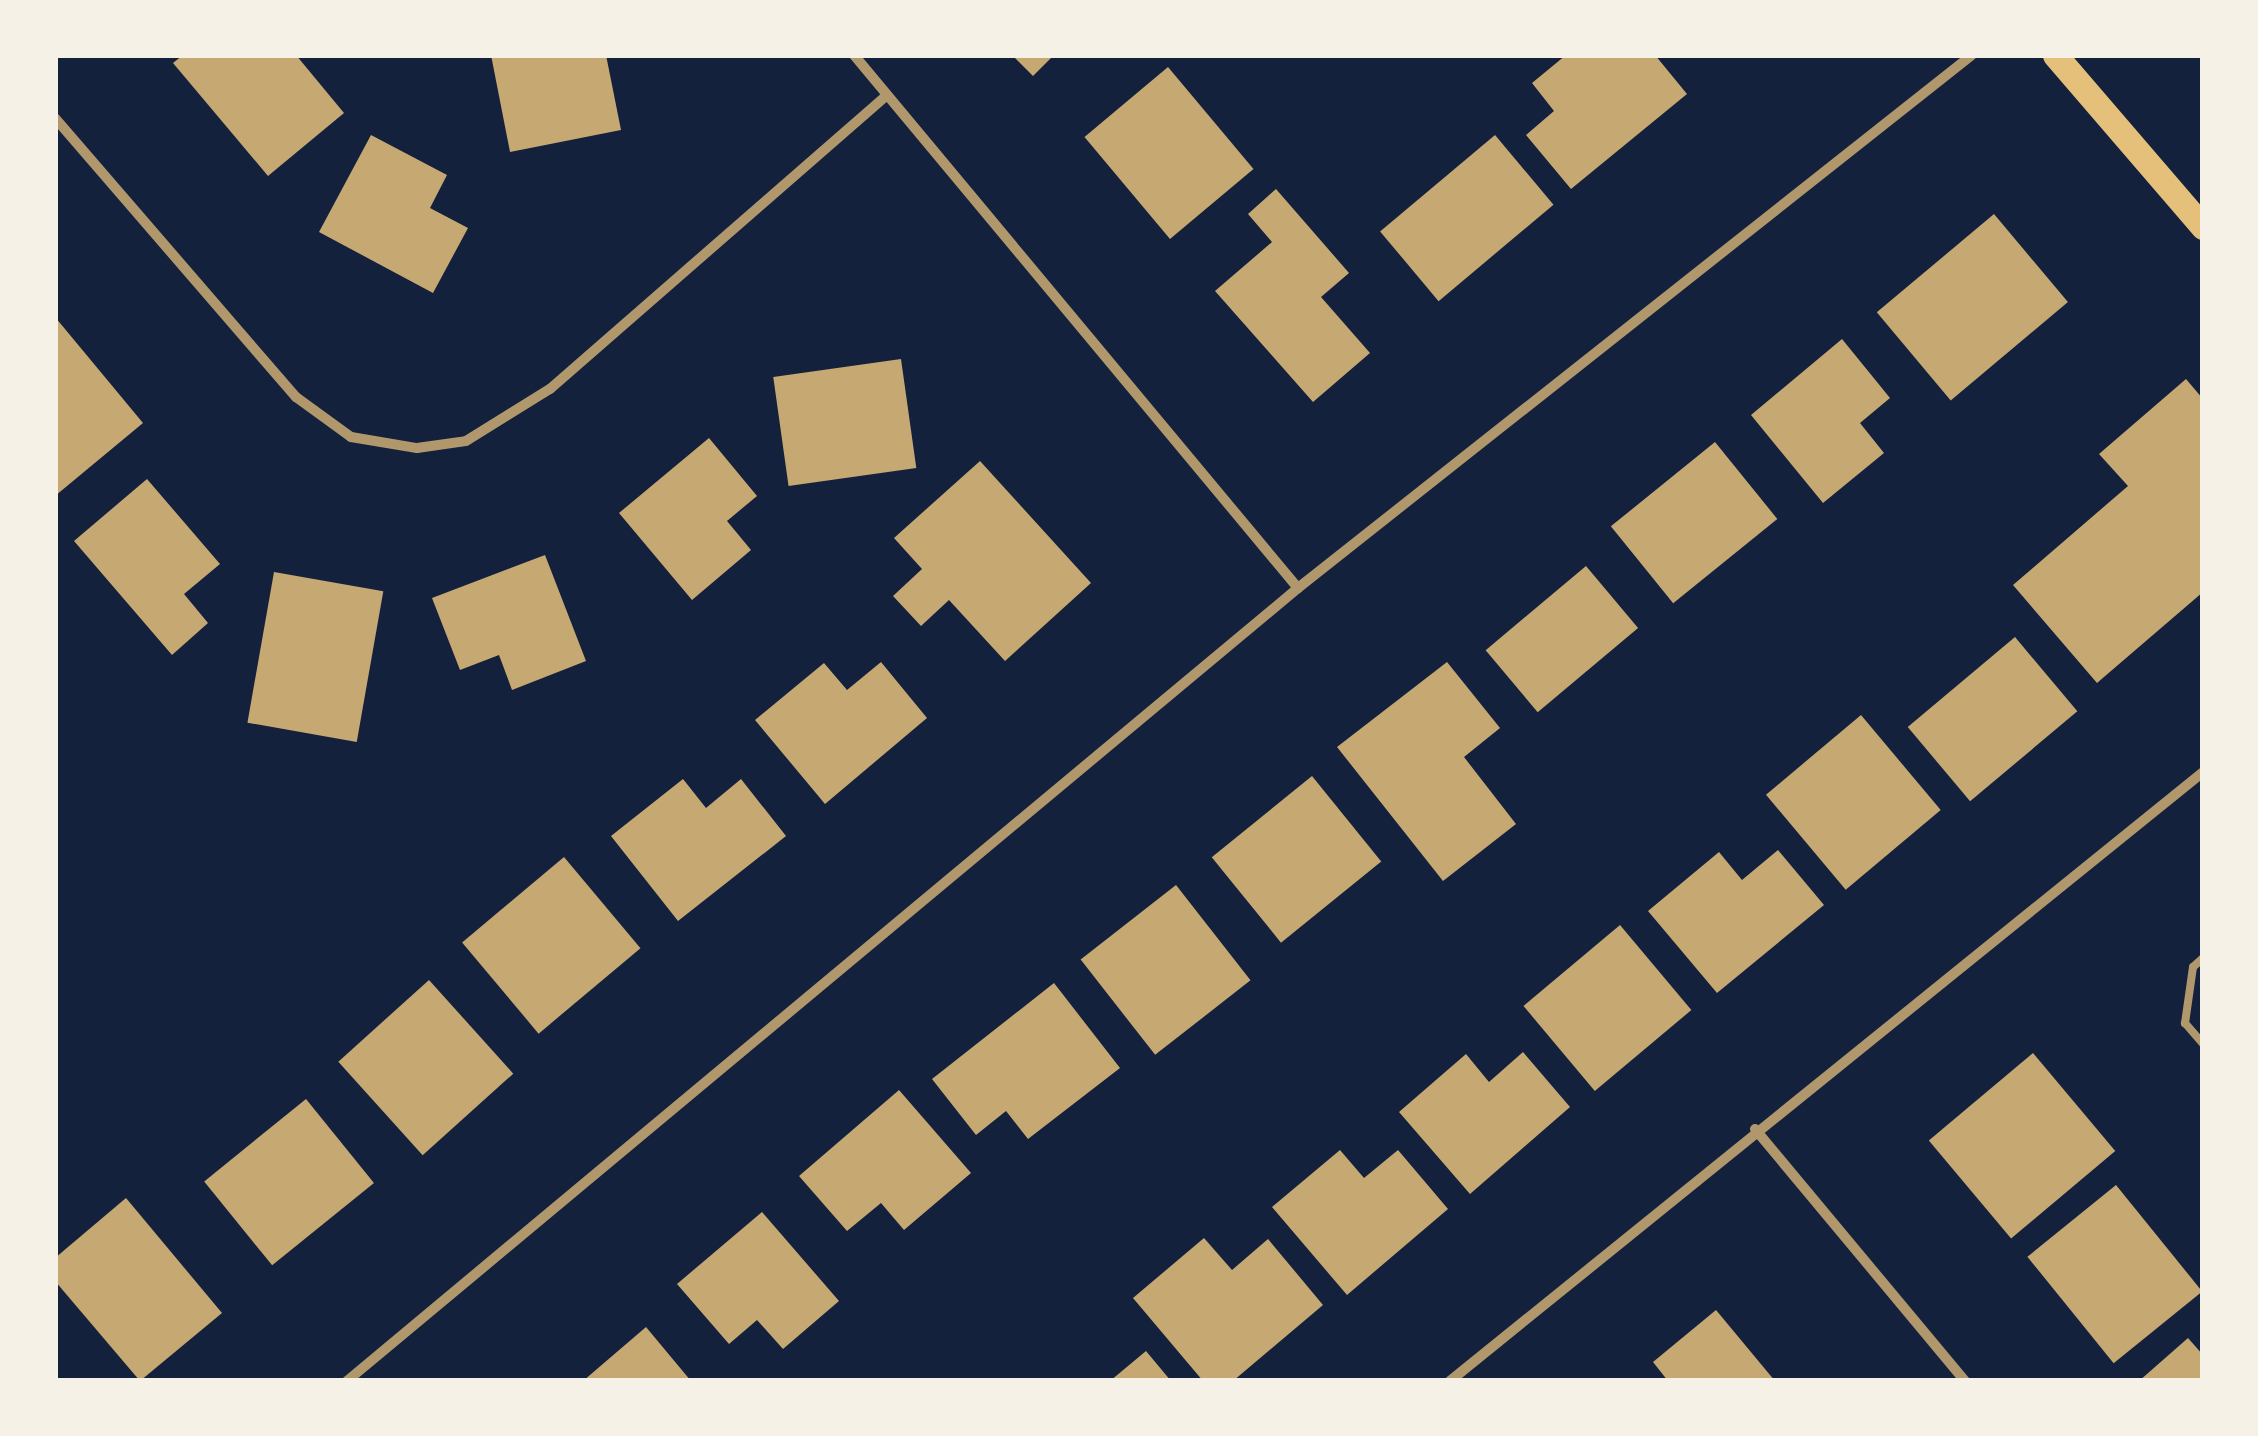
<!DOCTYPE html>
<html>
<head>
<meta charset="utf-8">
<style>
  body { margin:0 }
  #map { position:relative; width:2258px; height:1436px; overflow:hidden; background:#14213d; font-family:"Source Sans 3",sans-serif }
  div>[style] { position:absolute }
  .building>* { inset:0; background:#c6a872; transform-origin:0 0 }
  .service>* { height:8px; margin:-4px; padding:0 4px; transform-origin:4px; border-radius:4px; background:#b1986c }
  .minor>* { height:10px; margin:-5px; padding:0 5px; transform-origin:5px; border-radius:5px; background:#b1986c }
  .primary>* { height:25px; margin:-12.5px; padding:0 12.5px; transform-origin:12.5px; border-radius:12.5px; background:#e5c07b }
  span { translate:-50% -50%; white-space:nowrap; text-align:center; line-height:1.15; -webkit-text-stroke:9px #f6f1e7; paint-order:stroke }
  .frame { position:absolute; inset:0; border:58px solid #f6f1e7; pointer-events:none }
</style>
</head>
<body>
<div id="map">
  <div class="building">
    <div style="clip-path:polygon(183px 55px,296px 55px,344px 113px,268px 176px,173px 63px)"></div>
    <div style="clip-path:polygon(491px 55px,606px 55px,621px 130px,510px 152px)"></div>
    <div style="clip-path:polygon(1012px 55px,1054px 55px,1033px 76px)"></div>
    <div style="clip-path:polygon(1566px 55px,1655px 55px,1687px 94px,1571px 189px,1526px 135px,1554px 111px,1532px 83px)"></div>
    <div style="left:1168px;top:67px;width:133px;height:109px;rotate:50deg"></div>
    <div style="clip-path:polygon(371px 135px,447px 175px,430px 208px,468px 228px,433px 293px,319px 232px)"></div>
    <div style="left:1495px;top:135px;width:91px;height:150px;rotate:50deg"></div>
    <div style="clip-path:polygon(1276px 189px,1349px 273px,1321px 297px,1370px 353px,1313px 402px,1215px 291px,1272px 242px,1248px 214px)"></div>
    <div style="left:1994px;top:214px;width:115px;height:153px;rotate:50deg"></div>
    <div style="clip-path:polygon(55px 317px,143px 423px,55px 496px)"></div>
    <div style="clip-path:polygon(1842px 339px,1890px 398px,1860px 423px,1884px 453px,1823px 503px,1751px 415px)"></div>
    <div style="left:901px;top:359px;width:110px;height:129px;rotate:82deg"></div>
    <div style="clip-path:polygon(2186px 379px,2203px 399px,2203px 592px,2097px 683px,2013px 585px,2128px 486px,2099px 454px)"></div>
    <div style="clip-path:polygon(709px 438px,757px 496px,727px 521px,751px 550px,692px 600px,619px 513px)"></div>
    <div style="left:1715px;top:442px;width:99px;height:134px;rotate:51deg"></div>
    <div style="clip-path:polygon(980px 461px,1091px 583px,1005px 661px,949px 600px,921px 626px,893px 596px,922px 569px,894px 538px)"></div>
    <div style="clip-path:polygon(147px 479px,220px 564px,184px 594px,208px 623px,172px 655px,74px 541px)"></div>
    <div style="clip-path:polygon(545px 555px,586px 661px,512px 690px,499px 655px,460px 670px,432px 598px)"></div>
    <div style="left:1586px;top:566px;width:81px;height:131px;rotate:50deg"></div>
    <div style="left:274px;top:572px;width:111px;height:153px;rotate:10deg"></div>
    <div style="left:2015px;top:637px;width:97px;height:140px;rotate:50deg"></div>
    <div style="clip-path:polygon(881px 662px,927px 718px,825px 804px,755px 720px,824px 663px,847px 690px)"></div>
    <div style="clip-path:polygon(1447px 662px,1500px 728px,1464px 757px,1516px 824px,1443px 881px,1337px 747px)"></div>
    <div style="left:1861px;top:715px;width:124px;height:124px;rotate:50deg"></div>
    <div style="left:1312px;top:776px;width:110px;height:129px;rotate:51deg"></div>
    <div style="clip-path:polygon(683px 779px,706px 808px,741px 779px,786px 836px,678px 921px,611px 836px)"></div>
    <div style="clip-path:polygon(1778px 850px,1824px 905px,1717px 993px,1648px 911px,1719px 852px,1742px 880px)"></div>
    <div style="left:564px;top:857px;width:119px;height:133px;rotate:50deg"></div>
    <div style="left:1176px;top:885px;width:121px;height:121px;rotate:52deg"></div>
    <div style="left:1620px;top:925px;width:111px;height:126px;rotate:50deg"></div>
    <div style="left:429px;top:980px;width:126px;height:122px;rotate:48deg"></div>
    <div style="clip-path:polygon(1054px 983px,1120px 1068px,1028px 1139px,1006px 1111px,976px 1135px,932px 1079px)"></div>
    <div style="clip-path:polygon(1523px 1052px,1570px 1107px,1470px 1194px,1399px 1112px,1466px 1054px,1489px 1082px)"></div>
    <div style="left:2033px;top:1053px;width:128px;height:136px;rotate:50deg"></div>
    <div style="clip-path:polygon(899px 1090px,971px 1173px,904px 1230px,881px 1203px,847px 1231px,799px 1176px)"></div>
    <div style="left:306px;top:1099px;width:108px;height:131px;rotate:51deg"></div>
    <div style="clip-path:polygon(1340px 1150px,1364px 1178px,1398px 1150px,1448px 1209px,1347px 1295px,1272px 1207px)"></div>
    <div style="left:2116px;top:1185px;width:137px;height:114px;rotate:51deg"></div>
    <div style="clip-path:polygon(126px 1198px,222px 1313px,140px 1381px,55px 1281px,55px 1258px)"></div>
    <div style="clip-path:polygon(762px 1212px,839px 1301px,783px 1349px,757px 1320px,729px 1344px,677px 1284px)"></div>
    <div style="clip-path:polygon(1204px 1238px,1232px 1270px,1268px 1239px,1323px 1305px,1233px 1381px,1203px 1381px,1133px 1298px)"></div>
    <div style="clip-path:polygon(1716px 1310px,1775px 1381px,1668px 1381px,1653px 1362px)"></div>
    <div style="clip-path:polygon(646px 1327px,691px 1381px,583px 1381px)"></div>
    <div style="clip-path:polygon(2188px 1338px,2203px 1355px,2203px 1381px,2139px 1381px)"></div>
    <div style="clip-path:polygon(1146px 1351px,1171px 1381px,1110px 1381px)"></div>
  </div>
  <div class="service">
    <div style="left:2203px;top:958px;width:13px;rotate:138deg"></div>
    <div style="left:2193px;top:967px;width:57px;rotate:98.1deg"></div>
    <div style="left:2185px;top:1023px;width:28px;rotate:49deg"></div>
  </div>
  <div class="minor">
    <div style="left:854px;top:55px;width:694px;rotate:50.21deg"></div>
    <div style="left:55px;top:118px;width:369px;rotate:49.2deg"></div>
    <div style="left:296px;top:397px;width:68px;rotate:36deg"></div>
    <div style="left:351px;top:437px;width:67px;rotate:9.5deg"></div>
    <div style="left:417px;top:448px;width:49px;rotate:-8.1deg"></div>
    <div style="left:466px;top:441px;width:99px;rotate:-31.8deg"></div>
    <div style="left:550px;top:389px;width:447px;rotate:-41.1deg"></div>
    <div style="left:1755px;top:1129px;width:328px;rotate:50.2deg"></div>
    <div style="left:347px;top:1381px;width:1238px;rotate:-39.82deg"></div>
    <div style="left:1298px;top:588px;width:859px;rotate:-38.34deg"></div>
    <div style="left:1450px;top:1381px;width:968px;rotate:-38.96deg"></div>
  </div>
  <div class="primary">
    <div style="left:2055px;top:55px;width:227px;rotate:49.3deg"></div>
  </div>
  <div class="frame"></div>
</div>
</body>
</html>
